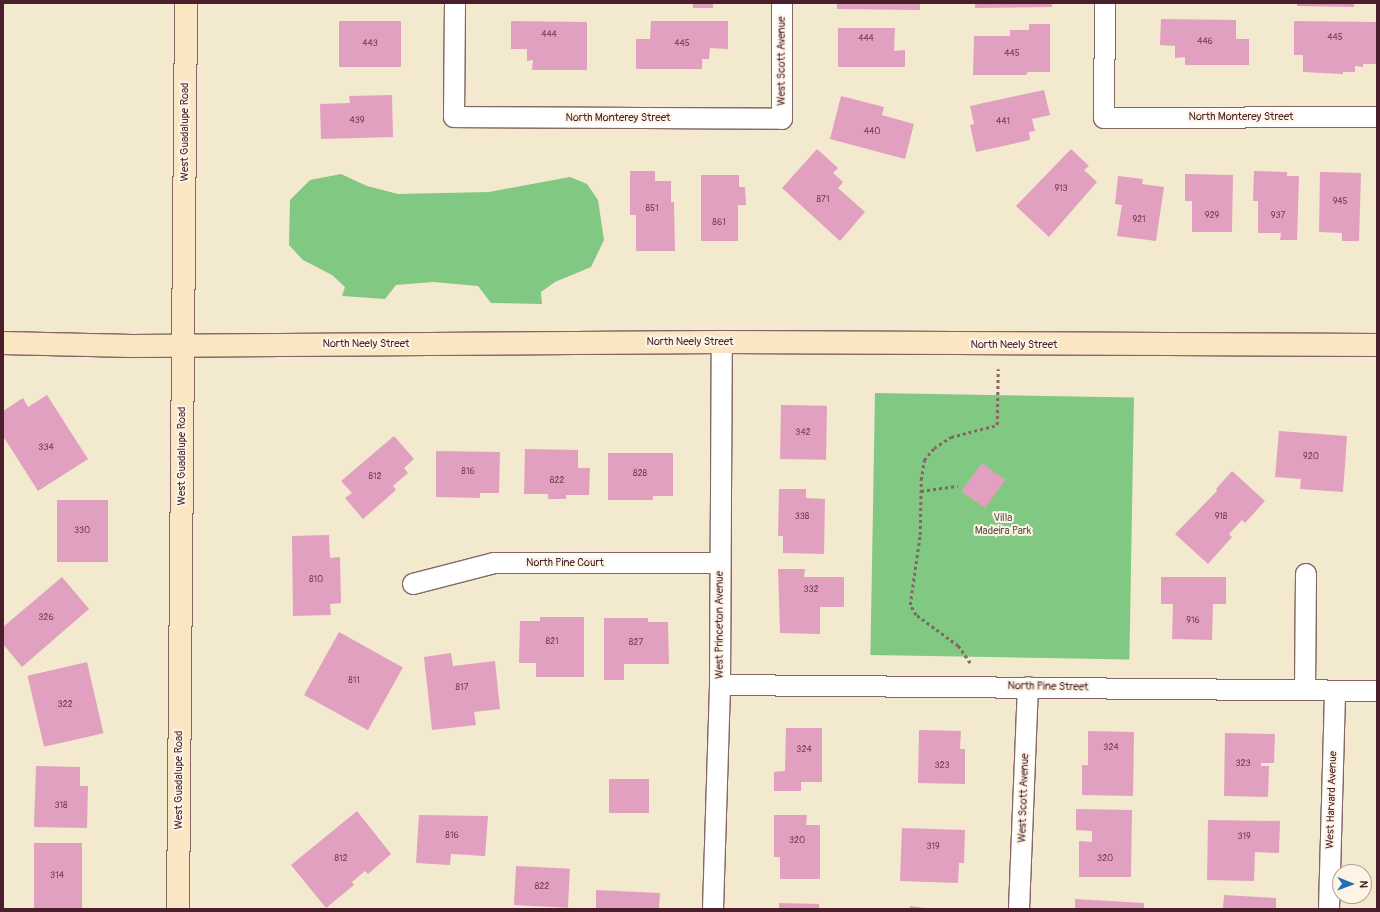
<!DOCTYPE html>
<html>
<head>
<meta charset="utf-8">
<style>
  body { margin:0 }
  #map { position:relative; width:1380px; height:912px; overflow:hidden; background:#f3e9ce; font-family:Pangolin,sans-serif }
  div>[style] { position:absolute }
  .green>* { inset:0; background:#81c883; transform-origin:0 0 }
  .building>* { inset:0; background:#e2a0c0; transform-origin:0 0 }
  .path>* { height:2.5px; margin-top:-1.25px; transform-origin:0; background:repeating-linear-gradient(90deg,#856664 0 3px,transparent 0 6px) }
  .roads { filter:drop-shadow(1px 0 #856664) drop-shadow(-1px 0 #856664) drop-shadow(0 1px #856664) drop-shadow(0 -1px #856664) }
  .street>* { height:20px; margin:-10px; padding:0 10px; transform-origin:10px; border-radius:10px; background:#fff }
  .secondary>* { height:22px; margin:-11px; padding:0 11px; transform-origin:11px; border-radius:11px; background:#fbe6c4 }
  span { translate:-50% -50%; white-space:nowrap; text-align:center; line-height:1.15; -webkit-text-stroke:4px #fcf5e5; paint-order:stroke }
  .number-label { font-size:9px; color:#703f50 }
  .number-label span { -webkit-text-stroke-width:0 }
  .street-label { font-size:11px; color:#4a1f2b }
  .park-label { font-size:11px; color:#5a5245 }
  .frame { position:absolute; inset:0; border:4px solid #4a1f2b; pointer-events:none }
  .north { position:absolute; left:1332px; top:864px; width:40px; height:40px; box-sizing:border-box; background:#fcf5e5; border:1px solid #b59f9b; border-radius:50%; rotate:91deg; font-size:11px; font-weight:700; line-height:16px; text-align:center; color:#4a1f2b }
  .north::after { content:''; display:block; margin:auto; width:14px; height:18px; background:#1f6fb2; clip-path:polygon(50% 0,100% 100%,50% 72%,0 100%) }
</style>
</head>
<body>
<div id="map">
  <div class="green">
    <div style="clip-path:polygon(341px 174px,367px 186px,398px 194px,489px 192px,570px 177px,587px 184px,598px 200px,604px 240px,591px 267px,555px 282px,541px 292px,542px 304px,491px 303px,478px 286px,433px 282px,396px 285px,385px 299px,342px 296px,345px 287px,332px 275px,303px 260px,289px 245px,290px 200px,310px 180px)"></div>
    <div style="left:875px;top:393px;width:259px;height:262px;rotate:1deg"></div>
  </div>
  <div class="building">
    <div style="left:693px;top:3px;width:20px;height:5px"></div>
    <div style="clip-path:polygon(837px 3px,920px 3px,920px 10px,837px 9px)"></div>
    <div style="clip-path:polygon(975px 3px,1052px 3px,1052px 7px,975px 8px)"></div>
    <div style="clip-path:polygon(1297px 3px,1354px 3px,1354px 7px,1297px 6px)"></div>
    <div style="clip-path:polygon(1161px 19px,1236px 20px,1236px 39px,1249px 39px,1249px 65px,1185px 65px,1185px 57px,1175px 58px,1175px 46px,1160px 45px)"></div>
    <div style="left:339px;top:21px;width:62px;height:46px"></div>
    <div style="clip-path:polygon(511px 21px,587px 22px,587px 70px,532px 70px,533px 60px,527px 61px,527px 49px,511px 49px)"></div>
    <div style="clip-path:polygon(651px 21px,728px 21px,728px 49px,710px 48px,709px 59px,702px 59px,702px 69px,636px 69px,636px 39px,650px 39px)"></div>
    <div style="clip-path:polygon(1294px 21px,1377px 22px,1377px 64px,1363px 64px,1363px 67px,1355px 66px,1355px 72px,1343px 72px,1343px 74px,1303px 72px,1303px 55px,1294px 55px)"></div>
    <div style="clip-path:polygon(1029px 24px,1050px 24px,1050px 72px,1028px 72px,1026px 75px,973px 75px,974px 36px,1010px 36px,1010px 30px,1029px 30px)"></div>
    <div style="clip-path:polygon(838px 28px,895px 28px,894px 51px,905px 50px,905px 67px,838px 67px)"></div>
    <div style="clip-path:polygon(1044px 90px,1050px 115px,1032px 119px,1035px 131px,1029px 132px,1030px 140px,976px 152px,970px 125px,974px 124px,970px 106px)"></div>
    <div style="clip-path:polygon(392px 95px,393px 137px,321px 139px,320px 104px,350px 103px,349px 96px)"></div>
    <div style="clip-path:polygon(841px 96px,884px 107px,882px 115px,914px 124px,905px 159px,830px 139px)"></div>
    <div style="clip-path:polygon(817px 149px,838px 168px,833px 173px,843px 182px,838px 188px,865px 212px,840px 241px,782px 188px)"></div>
    <div style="clip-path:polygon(1071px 149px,1089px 166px,1084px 170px,1097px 182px,1049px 237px,1016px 206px)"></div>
    <div style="clip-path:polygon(630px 171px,655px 171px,655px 181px,671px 181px,671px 202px,674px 202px,675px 251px,636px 251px,636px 215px,630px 215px)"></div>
    <div style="clip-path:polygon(1254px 171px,1287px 172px,1287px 176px,1299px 176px,1297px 240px,1280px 240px,1281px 233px,1258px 233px,1258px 201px,1253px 201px)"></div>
    <div style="clip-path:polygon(1320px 172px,1361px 173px,1359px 241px,1342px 241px,1342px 233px,1319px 232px)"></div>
    <div style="clip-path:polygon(1185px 174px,1233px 175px,1232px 232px,1192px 232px,1192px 201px,1185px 201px)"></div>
    <div style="clip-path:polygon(701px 175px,739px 175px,739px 187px,745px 187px,746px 205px,738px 205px,738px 241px,701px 241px)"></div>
    <div style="clip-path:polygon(1118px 176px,1143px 179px,1142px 184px,1164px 187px,1156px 241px,1117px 236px,1122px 205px,1115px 204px)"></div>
    <div style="clip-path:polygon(47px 395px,88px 459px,38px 491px,3px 436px,3px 411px,23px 398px,28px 407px)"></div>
    <div style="left:781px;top:405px;width:46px;height:54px;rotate:1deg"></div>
    <div style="clip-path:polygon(1279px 431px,1347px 436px,1343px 492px,1300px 489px,1301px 479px,1275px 477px)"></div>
    <div style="clip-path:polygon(394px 436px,414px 459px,404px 468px,408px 473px,393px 486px,396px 490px,363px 519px,345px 498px,352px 493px,341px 481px)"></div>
    <div style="clip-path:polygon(525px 449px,578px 450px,578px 468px,590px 468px,589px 495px,566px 495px,566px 499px,548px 499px,548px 494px,524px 494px)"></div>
    <div style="clip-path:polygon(436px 451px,500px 452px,499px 493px,480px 493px,480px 498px,436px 497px)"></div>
    <div style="clip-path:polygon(608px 453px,673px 453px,673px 496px,653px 496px,653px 500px,608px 500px)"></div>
    <div style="left:982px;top:463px;width:29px;height:35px;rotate:36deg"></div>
    <div style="clip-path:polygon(1232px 471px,1265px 501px,1245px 523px,1242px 520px,1229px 534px,1232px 537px,1208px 564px,1175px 534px,1217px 491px,1216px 489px)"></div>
    <div style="clip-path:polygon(779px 489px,806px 489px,806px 498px,825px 499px,824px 554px,783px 553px,783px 536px,778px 536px)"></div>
    <div style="left:57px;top:500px;width:51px;height:62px"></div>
    <div style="clip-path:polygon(329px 535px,330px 558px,340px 557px,341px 603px,330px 604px,331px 615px,293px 616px,292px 536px)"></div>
    <div style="clip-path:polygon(778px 569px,805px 569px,804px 577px,844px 577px,844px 607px,820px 607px,820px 634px,780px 633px)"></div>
    <div style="clip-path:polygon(62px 577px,89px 609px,22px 667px,3px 644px,3px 627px)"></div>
    <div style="clip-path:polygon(1161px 577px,1226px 577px,1226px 604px,1213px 604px,1212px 640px,1172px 639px,1173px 604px,1161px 604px)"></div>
    <div style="clip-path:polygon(540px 617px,584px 617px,584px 677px,536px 677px,536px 663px,519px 663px,520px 621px,540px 621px)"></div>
    <div style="clip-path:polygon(604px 618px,648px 618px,648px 622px,668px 622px,669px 664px,624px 664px,624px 680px,604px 680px)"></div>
    <div style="left:339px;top:632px;width:73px;height:72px;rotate:29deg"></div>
    <div style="clip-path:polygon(451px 653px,453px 666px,495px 661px,500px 709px,474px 712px,476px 725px,432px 730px,424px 657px)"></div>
    <div style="left:87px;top:662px;width:73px;height:61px;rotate:77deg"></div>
    <div style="clip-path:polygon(786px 728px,822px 728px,822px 782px,801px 782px,801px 791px,774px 791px,774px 772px,785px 771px)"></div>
    <div style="clip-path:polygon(919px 730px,961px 731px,960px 749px,965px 749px,965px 784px,918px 783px)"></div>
    <div style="clip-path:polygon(1088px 731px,1134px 732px,1133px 796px,1082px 795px,1082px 765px,1088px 765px)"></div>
    <div style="clip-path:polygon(1225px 733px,1275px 734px,1274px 763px,1261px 763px,1261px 766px,1269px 766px,1268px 797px,1224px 796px)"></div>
    <div style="clip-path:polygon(36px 766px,80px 767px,80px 786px,88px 786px,87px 828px,34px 827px)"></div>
    <div style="left:609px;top:779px;width:40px;height:34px"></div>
    <div style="clip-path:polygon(1076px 809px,1132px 810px,1131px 877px,1079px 877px,1079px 841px,1092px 842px,1092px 831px,1076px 830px)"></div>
    <div style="clip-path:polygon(357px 811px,391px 854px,368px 874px,365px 871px,352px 882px,354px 885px,326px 908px,291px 865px)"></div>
    <div style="clip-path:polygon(419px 815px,488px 816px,485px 856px,451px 854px,450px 865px,416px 863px)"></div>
    <div style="clip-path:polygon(774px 815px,807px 815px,806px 825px,820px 825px,820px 879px,780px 879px,780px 857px,774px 857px)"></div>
    <div style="clip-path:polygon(1208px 820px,1280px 821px,1279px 853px,1255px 852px,1254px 881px,1207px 880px)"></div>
    <div style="clip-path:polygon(902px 828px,965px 830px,964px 863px,959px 863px,958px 883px,900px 881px)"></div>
    <div style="left:34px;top:843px;width:48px;height:66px"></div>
    <div style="left:516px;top:866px;width:54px;height:39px;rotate:3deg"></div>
    <div style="clip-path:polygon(596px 890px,660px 893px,659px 909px,596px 909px)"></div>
    <div style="clip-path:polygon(1224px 895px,1276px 898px,1276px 909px,1223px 909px)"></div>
    <div style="clip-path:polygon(1075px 899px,1144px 903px,1144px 909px,1075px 909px)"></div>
    <div style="clip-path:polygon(779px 903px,819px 904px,819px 909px,779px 909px)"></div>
    <div style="clip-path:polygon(910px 906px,925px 908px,925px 909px,910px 909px)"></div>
  </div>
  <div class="path">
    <div style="left:921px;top:491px;width:37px;rotate:-8deg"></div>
    <div style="left:970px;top:663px;width:21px;rotate:-125deg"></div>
    <div style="left:958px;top:646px;width:52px;rotate:-143.6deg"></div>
    <div style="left:916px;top:615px;width:12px;rotate:-121deg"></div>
    <div style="left:910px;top:605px;width:71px;rotate:-81.9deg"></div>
    <div style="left:920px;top:535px;width:55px;rotate:-89deg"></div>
    <div style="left:921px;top:480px;width:20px;rotate:-81deg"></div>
    <div style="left:924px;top:460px;width:16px;rotate:-50deg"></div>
    <div style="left:934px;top:448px;width:20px;rotate:-33deg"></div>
    <div style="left:951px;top:437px;width:48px;rotate:-14.6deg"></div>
    <div style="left:997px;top:425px;width:56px;rotate:-89deg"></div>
  </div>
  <div class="roads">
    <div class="street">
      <div style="left:455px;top:3px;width:114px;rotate:90.5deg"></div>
      <div style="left:454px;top:117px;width:328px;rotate:0.3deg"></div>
      <div style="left:782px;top:119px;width:116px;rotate:-90deg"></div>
      <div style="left:1105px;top:3px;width:115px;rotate:90.5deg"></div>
      <div style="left:1104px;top:118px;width:273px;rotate:-0.2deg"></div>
      <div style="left:413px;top:584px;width:84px;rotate:-14.5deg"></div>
      <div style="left:494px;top:563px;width:226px"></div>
      <div style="left:720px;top:685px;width:657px;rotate:0.52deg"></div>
      <div style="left:1305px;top:690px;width:116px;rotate:-89.5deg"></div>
      <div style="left:713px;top:909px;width:224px;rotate:-88.2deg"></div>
      <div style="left:720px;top:685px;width:343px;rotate:-89.7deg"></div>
      <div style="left:1019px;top:909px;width:222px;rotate:-87.7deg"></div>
      <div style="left:1329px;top:909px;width:218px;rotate:-88.4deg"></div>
    </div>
    <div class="secondary">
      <div style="left:3px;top:343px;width:129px;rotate:1.3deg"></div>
      <div style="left:132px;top:346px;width:590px;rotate:-0.39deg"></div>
      <div style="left:722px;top:342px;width:655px;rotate:0.26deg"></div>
      <div style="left:178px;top:909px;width:906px;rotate:-89.49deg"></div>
    </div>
  </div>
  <div class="number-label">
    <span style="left:549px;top:35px">444</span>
    <span style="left:1335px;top:38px">445</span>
    <span style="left:866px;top:39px">444</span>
    <span style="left:1205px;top:42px">446</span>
    <span style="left:370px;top:44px">443</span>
    <span style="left:682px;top:44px">445</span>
    <span style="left:1012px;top:54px">445</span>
    <span style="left:357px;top:121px">439</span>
    <span style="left:1003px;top:122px">441</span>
    <span style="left:872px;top:132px">440</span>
    <span style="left:1061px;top:189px">913</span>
    <span style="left:823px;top:200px">871</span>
    <span style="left:1340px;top:202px">945</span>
    <span style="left:652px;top:209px">851</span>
    <span style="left:1212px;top:216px">929</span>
    <span style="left:1278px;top:216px">937</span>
    <span style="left:1139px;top:220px">921</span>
    <span style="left:719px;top:223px">861</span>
    <span style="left:803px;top:433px">342</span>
    <span style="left:46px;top:448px">334</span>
    <span style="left:1311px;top:457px">920</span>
    <span style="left:468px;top:472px">816</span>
    <span style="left:640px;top:474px">828</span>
    <span style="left:375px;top:477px">812</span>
    <span style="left:557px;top:481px">822</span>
    <span style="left:802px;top:517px">338</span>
    <span style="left:1221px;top:517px">918</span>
    <span style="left:82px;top:531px">330</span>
    <span style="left:316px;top:580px">810</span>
    <span style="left:811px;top:590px">332</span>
    <span style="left:46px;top:618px">326</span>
    <span style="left:1193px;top:621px">916</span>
    <span style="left:552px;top:642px">821</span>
    <span style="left:636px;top:643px">827</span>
    <span style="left:354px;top:681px">811</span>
    <span style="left:462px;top:688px">817</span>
    <span style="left:65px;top:705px">322</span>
    <span style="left:1111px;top:748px">324</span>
    <span style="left:804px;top:750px">324</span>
    <span style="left:1243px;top:764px">323</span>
    <span style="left:942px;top:766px">323</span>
    <span style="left:61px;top:806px">318</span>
    <span style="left:452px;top:836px">816</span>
    <span style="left:1244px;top:837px">319</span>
    <span style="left:797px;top:841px">320</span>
    <span style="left:933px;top:847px">319</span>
    <span style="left:341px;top:859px">812</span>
    <span style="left:1105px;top:859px">320</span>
    <span style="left:57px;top:876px">314</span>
    <span style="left:542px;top:887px">822</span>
  </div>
  <div class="street-label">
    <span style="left:782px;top:61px;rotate:-90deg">West Scott Avenue</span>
    <span style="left:1241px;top:117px">North Monterey Street</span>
    <span style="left:618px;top:118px">North Monterey Street</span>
    <span style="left:185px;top:132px;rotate:-90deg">West Guadalupe Road</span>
    <span style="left:690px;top:342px">North Neely Street</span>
    <span style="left:366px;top:344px">North Neely Street</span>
    <span style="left:1014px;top:345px">North Neely Street</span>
    <span style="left:182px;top:456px;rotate:-90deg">West Guadalupe Road</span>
    <span style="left:565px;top:563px">North Pine Court</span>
    <span style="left:720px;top:625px;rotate:-90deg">West Princeton Avenue</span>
    <span style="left:1048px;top:687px;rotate:1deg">North Pine Street</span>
    <span style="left:179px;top:780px;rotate:-90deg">West Guadalupe Road</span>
    <span style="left:1024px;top:798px;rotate:-88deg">West Scott Avenue</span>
    <span style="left:1332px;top:800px;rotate:-88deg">West Harvard Avenue</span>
  </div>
  <div class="park-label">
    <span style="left:1003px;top:525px">Villa<br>Madeira Park</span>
  </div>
  <div class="frame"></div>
  <div class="north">N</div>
</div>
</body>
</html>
